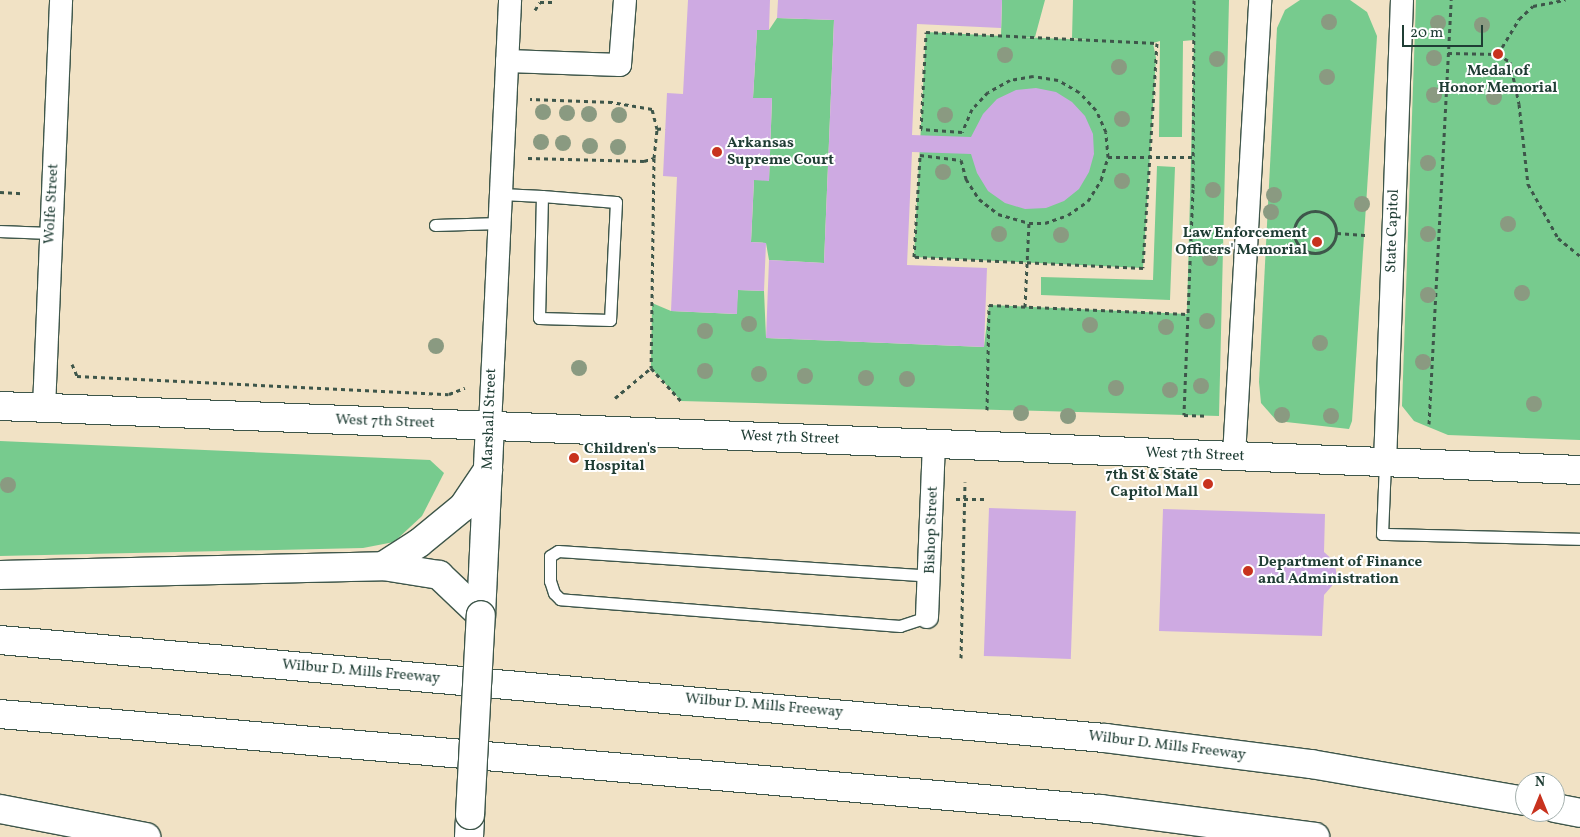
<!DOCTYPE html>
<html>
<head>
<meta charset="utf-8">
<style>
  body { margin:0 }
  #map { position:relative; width:1580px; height:837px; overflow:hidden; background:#f1e2c5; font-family:Vollkorn,serif }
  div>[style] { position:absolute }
  .green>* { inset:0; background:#77cb8e }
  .building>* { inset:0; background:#ceaae2; transform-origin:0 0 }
  .path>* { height:3px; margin-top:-1.5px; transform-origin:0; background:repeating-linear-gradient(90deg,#3e564a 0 4px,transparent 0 8px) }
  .path>.ring { margin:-1.5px; padding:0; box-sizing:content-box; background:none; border:3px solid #3e564a; border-radius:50% }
  .roads { filter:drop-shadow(1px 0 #3e564a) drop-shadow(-1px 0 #3e564a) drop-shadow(0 1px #3e564a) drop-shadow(0 -1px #3e564a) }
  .lane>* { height:11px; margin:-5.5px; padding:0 5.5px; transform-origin:5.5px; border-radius:5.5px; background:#fff }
  .street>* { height:22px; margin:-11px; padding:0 11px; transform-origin:11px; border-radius:11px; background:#fff }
  .secondary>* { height:28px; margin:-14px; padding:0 14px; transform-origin:14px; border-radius:14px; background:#fff }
  .highway>* { height:28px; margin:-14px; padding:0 14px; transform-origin:14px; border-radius:14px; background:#fff }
  .bridges { filter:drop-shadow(1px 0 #3e564a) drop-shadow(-1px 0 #3e564a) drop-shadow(0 1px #3e564a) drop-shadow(0 -1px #3e564a) }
  .secondary-bridge>* { height:28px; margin:-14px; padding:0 14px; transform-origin:14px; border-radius:14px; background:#fff }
  .trees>* { width:16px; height:16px; margin:-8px; border-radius:50%; background:#8a9a81 }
  .dots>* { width:14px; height:14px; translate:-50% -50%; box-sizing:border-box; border:2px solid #fff; border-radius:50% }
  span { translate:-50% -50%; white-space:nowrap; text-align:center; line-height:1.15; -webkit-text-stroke:4px #fff; paint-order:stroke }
  .poi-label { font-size:15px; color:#1f3d34; font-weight:700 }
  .left { translate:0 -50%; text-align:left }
  .right { translate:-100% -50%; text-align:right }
  .street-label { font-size:15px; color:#1f3d34 }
  .north { position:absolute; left:1515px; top:772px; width:50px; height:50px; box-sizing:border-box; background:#fff; border:1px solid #a5b1ae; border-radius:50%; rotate:0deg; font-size:14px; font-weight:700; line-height:20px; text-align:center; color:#1f3d34 }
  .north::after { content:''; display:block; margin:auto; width:18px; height:22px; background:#c8321e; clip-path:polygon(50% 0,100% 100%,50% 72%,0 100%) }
  .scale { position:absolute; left:1402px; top:25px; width:81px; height:22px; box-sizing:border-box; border:2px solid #1f3d34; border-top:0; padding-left:6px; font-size:15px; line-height:18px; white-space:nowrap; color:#1f3d34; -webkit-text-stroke:4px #fff; paint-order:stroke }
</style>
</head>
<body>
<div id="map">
  <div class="green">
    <div style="clip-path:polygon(1002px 0,1045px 0,1035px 37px,1020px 37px,1088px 40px,1072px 38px,1073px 0,1229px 0,1219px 416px,681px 401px,651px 368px,652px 303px,671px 311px,736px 314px,738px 290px,764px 291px,766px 338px,984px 347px,989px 305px,1187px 314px,1194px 40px,1183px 41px,1182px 137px,1159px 137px,1160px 41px,1153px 43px,1156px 58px,1143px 268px,914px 257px,926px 32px,1001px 36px)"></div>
    <div style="clip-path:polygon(1300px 0,1350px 0,1367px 12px,1377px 36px,1352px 421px,1349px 429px,1277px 421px,1261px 403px,1259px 382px,1277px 28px,1285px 10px)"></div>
    <div style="clip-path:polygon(1416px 0,1580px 0,1580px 440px,1448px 435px,1414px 421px,1402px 406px)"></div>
    <div style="clip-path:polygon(777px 18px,834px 20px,824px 263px,769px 260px,766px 243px,751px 242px,754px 180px,769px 180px,772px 99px,753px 98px,757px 30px,769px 30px)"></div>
    <div style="clip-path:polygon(1157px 166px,1175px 167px,1170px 300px,1041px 295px,1041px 277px,1153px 280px)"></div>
    <div style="clip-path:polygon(0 441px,430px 460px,444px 473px,422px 516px,394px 542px,363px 548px,0 556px)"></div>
  </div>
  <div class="building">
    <div style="clip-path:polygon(688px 0,770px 0,769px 30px,757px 30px,753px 98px,772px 98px,769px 181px,754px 180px,751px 242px,766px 243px,764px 291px,738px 290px,737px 314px,671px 311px,677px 177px,663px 176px,667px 93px,683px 94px)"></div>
    <div style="clip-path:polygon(778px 0,1002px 0,1001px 28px,917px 24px,912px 135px,971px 137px,983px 114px,997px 99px,1016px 90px,1036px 88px,1056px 92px,1072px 102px,1085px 116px,1093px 134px,1094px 154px,1089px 172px,1079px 189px,1064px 201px,1046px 208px,1025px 209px,1005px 203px,988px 191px,977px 173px,971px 154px,912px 152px,907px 265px,987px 268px,984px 347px,766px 338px,769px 260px,824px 263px,834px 20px,777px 18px)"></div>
    <div style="left:989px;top:508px;width:87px;height:148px;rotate:2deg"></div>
    <div style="clip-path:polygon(1163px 509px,1325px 514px,1324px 552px,1335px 562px,1337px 580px,1324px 595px,1322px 636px,1159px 631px)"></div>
  </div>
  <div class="path">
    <div style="left:1194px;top:0;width:189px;rotate:90.3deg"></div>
    <div style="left:1193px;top:189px;width:226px;rotate:92.3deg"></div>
    <div style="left:1184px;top:415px;width:24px;rotate:2deg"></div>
    <div style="left:535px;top:10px;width:9px;rotate:-58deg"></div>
    <div style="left:540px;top:2px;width:16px"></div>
    <div style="left:926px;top:32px;width:231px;rotate:2.7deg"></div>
    <div style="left:1157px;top:43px;width:225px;rotate:93.6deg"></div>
    <div style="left:1143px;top:268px;width:229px;rotate:-177.2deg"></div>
    <div style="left:914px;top:257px;width:102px;rotate:-86.6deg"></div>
    <div style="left:920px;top:155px;width:41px;rotate:7deg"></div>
    <div style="left:961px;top:160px;width:20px;rotate:75deg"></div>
    <div style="left:966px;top:179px;width:24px;rotate:57deg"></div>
    <div style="left:979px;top:199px;width:24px;rotate:38deg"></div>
    <div style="left:998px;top:214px;width:32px;rotate:16deg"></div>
    <div style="left:1029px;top:223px;width:16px"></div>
    <div style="left:1045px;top:223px;width:24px;rotate:-19deg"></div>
    <div style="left:1068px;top:215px;width:24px;rotate:-35deg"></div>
    <div style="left:1088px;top:201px;width:25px;rotate:-58deg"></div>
    <div style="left:1101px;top:180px;width:24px;rotate:-73deg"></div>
    <div style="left:1108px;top:157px;width:25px;rotate:-95deg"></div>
    <div style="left:1106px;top:132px;width:24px;rotate:-114deg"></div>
    <div style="left:1096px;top:110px;width:25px;rotate:-133deg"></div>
    <div style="left:1079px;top:92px;width:24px;rotate:-150deg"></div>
    <div style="left:1058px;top:80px;width:25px;rotate:-171deg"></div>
    <div style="left:1033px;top:76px;width:23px;rotate:170deg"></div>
    <div style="left:1010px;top:80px;width:25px;rotate:151deg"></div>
    <div style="left:988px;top:92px;width:23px;rotate:133deg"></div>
    <div style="left:972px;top:109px;width:25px;rotate:113deg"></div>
    <div style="left:962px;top:132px;width:41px;rotate:-175.8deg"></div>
    <div style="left:921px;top:129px;width:97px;rotate:-87deg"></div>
    <div style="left:1448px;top:53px;width:50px;rotate:1.1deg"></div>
    <div style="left:1498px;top:54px;width:14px;rotate:34deg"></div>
    <div style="left:1510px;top:62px;width:43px;rotate:77.9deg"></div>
    <div style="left:1519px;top:104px;width:81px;rotate:83.6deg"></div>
    <div style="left:1528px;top:184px;width:62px;rotate:60.9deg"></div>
    <div style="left:1558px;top:238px;width:28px;rotate:39deg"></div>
    <div style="left:1498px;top:54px;width:41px;rotate:-59deg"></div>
    <div style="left:1519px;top:19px;width:19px;rotate:-43deg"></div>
    <div style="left:1533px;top:6px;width:33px;rotate:-11deg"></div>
    <div style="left:657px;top:129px;width:8px;rotate:-7deg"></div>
    <div style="left:1108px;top:157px;width:85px"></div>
    <div style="left:528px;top:158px;width:116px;rotate:1.5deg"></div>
    <div style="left:644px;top:161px;width:10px;rotate:-17deg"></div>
    <div style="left:654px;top:158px;width:29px;rotate:-84deg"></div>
    <div style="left:657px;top:129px;width:21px;rotate:-104deg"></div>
    <div style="left:652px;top:109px;width:41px;rotate:-170.1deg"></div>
    <div style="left:612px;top:102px;width:82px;rotate:-177.9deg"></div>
    <div style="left:654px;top:158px;width:210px;rotate:90.8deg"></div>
    <div style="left:651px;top:368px;width:45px;rotate:47.7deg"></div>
    <div style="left:0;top:192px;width:22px;rotate:3deg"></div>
    <div class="ring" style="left:1294px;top:211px;width:39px;height:39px"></div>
    <div style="left:1270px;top:230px;width:24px;rotate:5deg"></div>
    <div style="left:1337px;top:233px;width:31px;rotate:4deg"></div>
    <div style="left:1025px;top:307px;width:84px;rotate:-87.3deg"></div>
    <div style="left:72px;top:364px;width:13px;rotate:67deg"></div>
    <div style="left:77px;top:376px;width:372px;rotate:2.8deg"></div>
    <div style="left:449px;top:394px;width:17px;rotate:-21deg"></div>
    <div style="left:615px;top:398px;width:47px;rotate:-39.8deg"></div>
    <div style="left:987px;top:410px;width:105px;rotate:-88.9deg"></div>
    <div style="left:989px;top:305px;width:199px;rotate:2.6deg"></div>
    <div style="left:1429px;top:424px;width:425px;rotate:-87deg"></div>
    <div style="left:956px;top:499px;width:32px"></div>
    <div style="left:961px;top:658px;width:176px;rotate:-88.7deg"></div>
  </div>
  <div class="roads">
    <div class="lane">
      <div style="left:501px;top:194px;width:41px;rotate:2.8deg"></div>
      <div style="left:542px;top:196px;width:74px;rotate:4.6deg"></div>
      <div style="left:616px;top:202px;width:118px;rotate:92.9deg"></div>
      <div style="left:610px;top:320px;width:71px;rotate:-178.4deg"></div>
      <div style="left:539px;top:318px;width:122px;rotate:-88.6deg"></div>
      <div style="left:435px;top:225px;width:64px;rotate:-1.8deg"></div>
      <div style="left:0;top:231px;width:51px;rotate:2.2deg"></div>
      <div style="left:1385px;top:463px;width:71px;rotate:92.4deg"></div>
      <div style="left:1382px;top:534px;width:198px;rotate:1.4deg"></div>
      <div style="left:927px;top:617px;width:28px;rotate:162deg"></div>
      <div style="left:900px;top:626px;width:341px;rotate:-175.5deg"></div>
      <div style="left:560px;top:599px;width:8px;rotate:-135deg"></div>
      <div style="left:554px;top:593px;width:13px;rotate:-108deg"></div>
      <div style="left:550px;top:581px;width:25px;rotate:-90deg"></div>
      <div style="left:550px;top:556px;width:9px;rotate:-32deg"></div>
      <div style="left:558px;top:551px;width:373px;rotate:3.8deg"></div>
    </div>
    <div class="street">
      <div style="left:507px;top:61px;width:113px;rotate:2deg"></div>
      <div style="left:620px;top:65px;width:65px;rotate:-85.6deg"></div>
      <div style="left:44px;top:408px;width:408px;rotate:-87.6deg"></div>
      <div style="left:490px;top:426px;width:426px;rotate:-87.3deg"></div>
      <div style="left:1234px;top:456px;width:457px;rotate:-86.7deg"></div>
      <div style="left:1385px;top:463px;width:463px;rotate:-87.9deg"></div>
      <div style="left:927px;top:617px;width:173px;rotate:-87.7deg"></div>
    </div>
    <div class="secondary">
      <div style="left:0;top:406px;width:1581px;rotate:2.32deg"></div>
      <div style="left:481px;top:615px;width:189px;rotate:-87.3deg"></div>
      <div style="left:469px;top:837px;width:22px;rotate:-87deg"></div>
    </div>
    <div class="highway">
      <div style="left:383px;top:566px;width:43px;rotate:-32.6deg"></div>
      <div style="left:419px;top:543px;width:57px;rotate:-39.3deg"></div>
      <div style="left:463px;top:507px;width:45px;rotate:-56deg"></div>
      <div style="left:0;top:575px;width:383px;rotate:-1.3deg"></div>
      <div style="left:383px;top:566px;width:57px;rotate:9.1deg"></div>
      <div style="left:439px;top:575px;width:58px;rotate:43.6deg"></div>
      <div style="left:0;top:640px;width:1109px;rotate:5.07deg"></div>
      <div style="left:1105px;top:738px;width:208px;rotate:7.2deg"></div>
      <div style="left:1311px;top:764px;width:217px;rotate:9.8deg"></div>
      <div style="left:0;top:714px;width:1104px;rotate:4.94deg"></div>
      <div style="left:1100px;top:809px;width:217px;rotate:7.4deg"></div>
      <div style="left:1555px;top:808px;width:25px;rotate:11deg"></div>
      <div style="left:0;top:809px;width:149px;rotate:10.9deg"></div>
    </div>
  </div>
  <div class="bridges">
    <div class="secondary-bridge">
      <div style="left:470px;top:815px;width:200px;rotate:-86.9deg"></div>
    </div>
  </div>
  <div class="trees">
    <div style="left:1329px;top:22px"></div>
    <div style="left:1438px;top:23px"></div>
    <div style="left:1482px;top:25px"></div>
    <div style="left:1005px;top:55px"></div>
    <div style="left:1434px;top:58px"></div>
    <div style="left:1217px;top:59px"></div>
    <div style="left:1119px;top:67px"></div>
    <div style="left:1327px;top:77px"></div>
    <div style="left:1434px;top:95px"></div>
    <div style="left:1494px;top:97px"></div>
    <div style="left:543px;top:112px"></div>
    <div style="left:567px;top:113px"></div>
    <div style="left:589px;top:114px"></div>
    <div style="left:619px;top:115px"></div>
    <div style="left:945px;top:115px"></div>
    <div style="left:1122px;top:119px"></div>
    <div style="left:541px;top:142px"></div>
    <div style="left:563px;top:143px"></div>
    <div style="left:590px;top:146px"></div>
    <div style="left:618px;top:147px"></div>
    <div style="left:1428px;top:163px"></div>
    <div style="left:943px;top:172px"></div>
    <div style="left:1122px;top:181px"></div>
    <div style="left:1213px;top:190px"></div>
    <div style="left:1274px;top:195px"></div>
    <div style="left:1362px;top:204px"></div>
    <div style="left:1271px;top:212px"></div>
    <div style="left:1508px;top:224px"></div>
    <div style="left:999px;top:234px"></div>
    <div style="left:1428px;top:234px"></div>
    <div style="left:1061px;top:235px"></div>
    <div style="left:1210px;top:258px"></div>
    <div style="left:1522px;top:293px"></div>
    <div style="left:1428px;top:295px"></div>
    <div style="left:1207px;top:321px"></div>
    <div style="left:749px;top:324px"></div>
    <div style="left:1090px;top:325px"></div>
    <div style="left:1166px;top:327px"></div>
    <div style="left:705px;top:331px"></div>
    <div style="left:1320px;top:343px"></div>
    <div style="left:436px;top:346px"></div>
    <div style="left:1423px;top:362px"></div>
    <div style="left:579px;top:368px"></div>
    <div style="left:705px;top:371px"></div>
    <div style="left:759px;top:374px"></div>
    <div style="left:805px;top:376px"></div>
    <div style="left:866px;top:378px"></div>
    <div style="left:907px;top:379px"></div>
    <div style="left:1201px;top:386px"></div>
    <div style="left:1116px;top:388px"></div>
    <div style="left:1170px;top:390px"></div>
    <div style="left:1534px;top:404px"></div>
    <div style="left:1021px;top:413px"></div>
    <div style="left:1282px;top:415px"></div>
    <div style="left:1068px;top:416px"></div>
    <div style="left:1331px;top:416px"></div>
    <div style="left:8px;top:485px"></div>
  </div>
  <div class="dots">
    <div style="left:1498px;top:54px;background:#c8321e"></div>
    <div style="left:717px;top:152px;background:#c8321e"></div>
    <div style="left:1317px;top:242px;background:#c8321e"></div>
    <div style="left:574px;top:458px;background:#c8321e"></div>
    <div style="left:1208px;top:484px;background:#c8321e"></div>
    <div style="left:1248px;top:571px;background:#c8321e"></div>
  </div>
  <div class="poi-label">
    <span style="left:1498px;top:80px">Medal of<br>Honor Memorial</span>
    <span class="left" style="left:727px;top:152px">Arkansas<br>Supreme Court</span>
    <span class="right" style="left:1307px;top:242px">Law Enforcement<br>Officers' Memorial</span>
    <span class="left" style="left:584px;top:458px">Children's<br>Hospital</span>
    <span class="right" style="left:1198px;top:484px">7th St &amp; State<br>Capitol Mall</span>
    <span class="left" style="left:1258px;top:571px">Department of Finance<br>and Administration</span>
  </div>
  <div class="street-label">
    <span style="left:52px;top:204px;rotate:-87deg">Wolfe Street</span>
    <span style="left:1393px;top:231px;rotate:-88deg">State Capitol</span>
    <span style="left:490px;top:419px;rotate:-88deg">Marshall Street</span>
    <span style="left:385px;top:422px;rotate:2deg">West 7th Street</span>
    <span style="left:790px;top:438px;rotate:2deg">West 7th Street</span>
    <span style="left:1195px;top:455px;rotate:2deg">West 7th Street</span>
    <span style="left:932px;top:530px;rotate:-88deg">Bishop Street</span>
    <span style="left:361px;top:672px;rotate:5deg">Wilbur D. Mills Freeway</span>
    <span style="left:764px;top:706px;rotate:5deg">Wilbur D. Mills Freeway</span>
    <span style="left:1167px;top:746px;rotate:7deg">Wilbur D. Mills Freeway</span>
  </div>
  <div class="north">N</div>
  <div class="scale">20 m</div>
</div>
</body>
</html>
